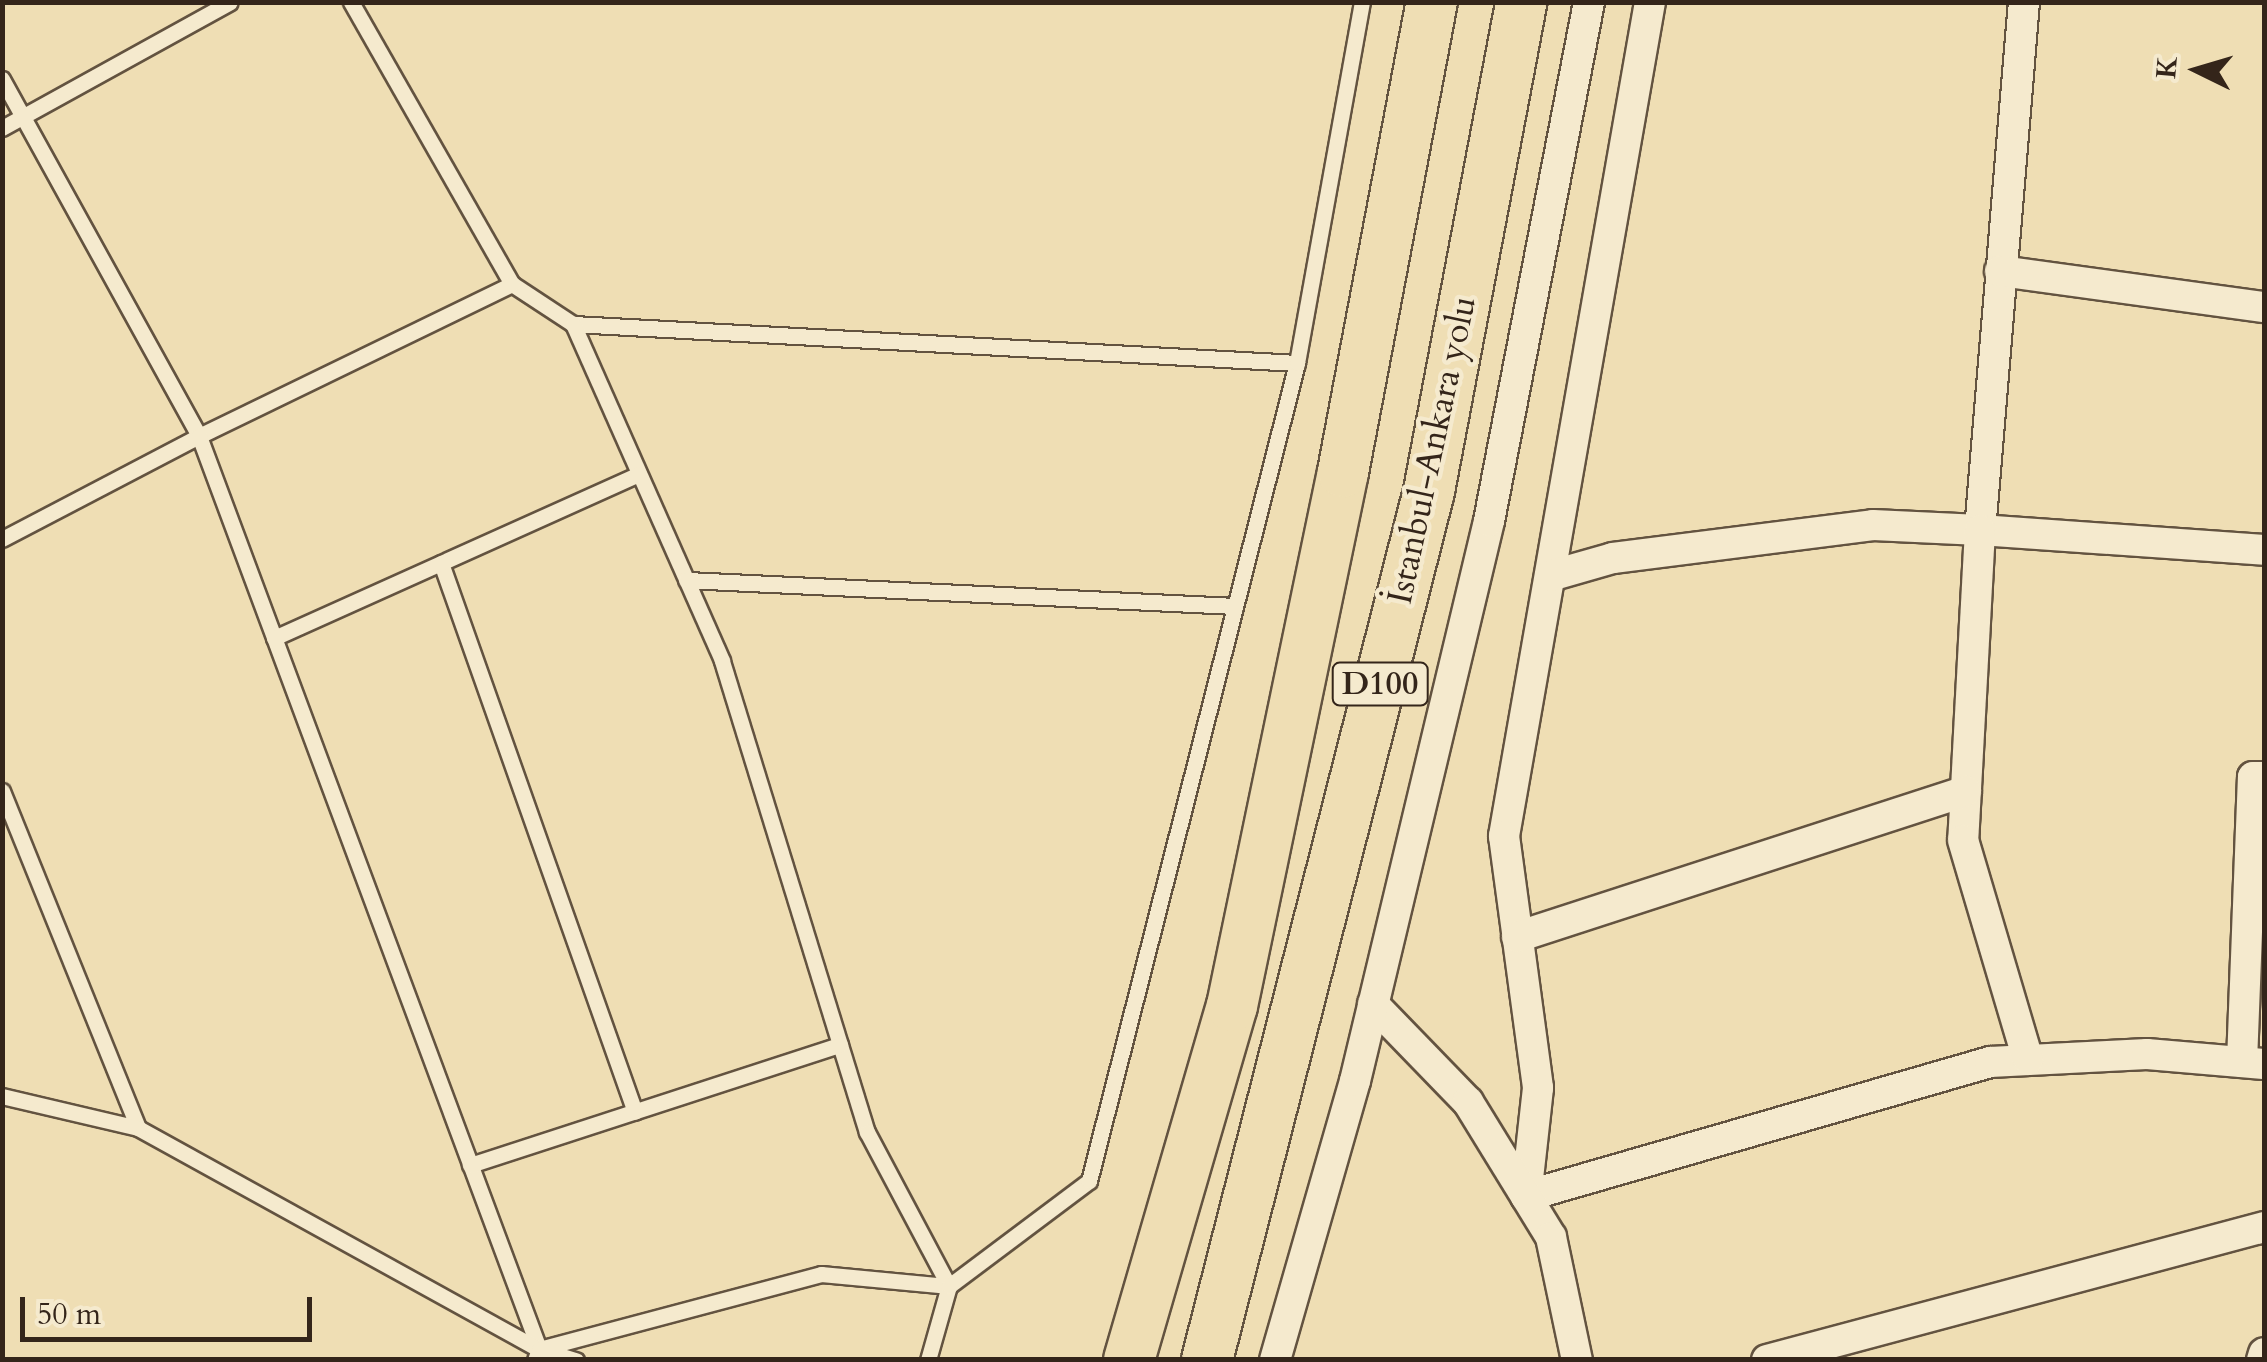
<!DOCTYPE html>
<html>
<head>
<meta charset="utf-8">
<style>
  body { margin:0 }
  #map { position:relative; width:2267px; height:1362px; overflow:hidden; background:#efdeb4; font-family:Cardo,serif }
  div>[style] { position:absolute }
  .roads { filter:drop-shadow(2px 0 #635340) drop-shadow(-2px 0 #635340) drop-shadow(0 2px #635340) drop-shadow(0 -2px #635340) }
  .service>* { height:15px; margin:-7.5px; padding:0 7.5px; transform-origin:7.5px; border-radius:7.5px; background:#f5eace }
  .minor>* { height:30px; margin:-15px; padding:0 15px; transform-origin:15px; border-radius:15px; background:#f5eace }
  .trunk>* { height:50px; margin:-25px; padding:0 25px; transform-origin:25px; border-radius:25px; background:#efdeb4 }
  span { translate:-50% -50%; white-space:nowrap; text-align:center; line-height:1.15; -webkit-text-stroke:9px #f5eace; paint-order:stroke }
  .shield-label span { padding:2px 8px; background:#f5eace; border:2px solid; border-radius:8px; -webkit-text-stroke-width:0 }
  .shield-label { font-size:32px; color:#34251a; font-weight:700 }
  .street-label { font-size:35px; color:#34251a }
  .frame { position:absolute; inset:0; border:5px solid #34251a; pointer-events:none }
  .north { position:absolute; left:2147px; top:20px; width:100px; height:100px; -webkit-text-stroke:8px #f5eace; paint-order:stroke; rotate:275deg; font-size:28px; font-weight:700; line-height:40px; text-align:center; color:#34251a }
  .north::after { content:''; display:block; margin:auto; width:35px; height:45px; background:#34251a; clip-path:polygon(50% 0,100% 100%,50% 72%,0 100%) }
  .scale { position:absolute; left:20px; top:1297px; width:292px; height:45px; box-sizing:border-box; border:5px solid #34251a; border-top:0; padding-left:12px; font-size:30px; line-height:35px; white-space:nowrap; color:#34251a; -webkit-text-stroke:8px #f5eace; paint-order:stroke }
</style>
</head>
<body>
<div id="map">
  <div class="roads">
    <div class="service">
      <div style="left:351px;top:2px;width:325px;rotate:60.3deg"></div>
      <div style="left:512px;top:284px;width:73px;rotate:33.3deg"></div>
      <div style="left:573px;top:324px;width:725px;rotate:3.08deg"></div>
      <div style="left:2px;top:79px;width:408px;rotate:61.1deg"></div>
      <div style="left:199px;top:436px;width:348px;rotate:-25.9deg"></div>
      <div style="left:2px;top:128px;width:260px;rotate:-28.9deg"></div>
      <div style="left:573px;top:324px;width:368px;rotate:66.1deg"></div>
      <div style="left:722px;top:661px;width:493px;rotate:72.9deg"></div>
      <div style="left:867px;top:1132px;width:174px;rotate:62deg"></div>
      <div style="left:2px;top:539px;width:222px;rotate:-27.6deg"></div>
      <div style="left:199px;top:436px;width:974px;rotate:69.57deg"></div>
      <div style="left:539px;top:1349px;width:12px;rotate:110deg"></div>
      <div style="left:441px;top:563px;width:582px;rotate:70.54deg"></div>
      <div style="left:686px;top:580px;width:550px;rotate:2.71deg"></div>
      <div style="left:274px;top:638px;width:400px;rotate:-24.2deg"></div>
      <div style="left:2px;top:791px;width:363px;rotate:68deg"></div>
      <div style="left:138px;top:1128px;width:458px;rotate:28.9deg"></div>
      <div style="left:539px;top:1349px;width:39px;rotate:17deg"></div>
      <div style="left:2px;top:1096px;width:140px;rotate:13.2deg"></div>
      <div style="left:470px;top:1165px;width:389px;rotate:-18deg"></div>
      <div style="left:543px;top:1348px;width:288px;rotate:-14.9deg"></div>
      <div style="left:821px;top:1274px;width:129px;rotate:5.4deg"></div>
      <div style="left:928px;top:1360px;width:77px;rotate:-74.2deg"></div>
      <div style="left:949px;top:1286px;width:175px;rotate:-36.9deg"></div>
      <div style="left:1089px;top:1181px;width:844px;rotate:-75.73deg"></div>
      <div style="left:1297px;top:363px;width:367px;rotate:-79.8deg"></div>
    </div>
    <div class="minor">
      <div style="left:1650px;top:2px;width:847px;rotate:99.93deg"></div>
      <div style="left:1504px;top:836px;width:254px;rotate:82.3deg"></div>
      <div style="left:1538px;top:1088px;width:109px;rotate:96.3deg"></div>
      <div style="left:1526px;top:1196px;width:483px;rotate:-16.1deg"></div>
      <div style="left:1990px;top:1062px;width:157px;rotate:-2.9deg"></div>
      <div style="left:2147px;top:1054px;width:117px;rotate:4.9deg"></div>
      <div style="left:2024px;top:2px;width:530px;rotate:94.76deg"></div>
      <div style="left:1980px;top:530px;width:285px;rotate:4deg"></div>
      <div style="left:2000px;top:271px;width:266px;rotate:7.8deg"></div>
      <div style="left:1550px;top:576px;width:66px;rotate:-15.9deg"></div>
      <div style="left:1613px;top:558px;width:262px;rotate:-7.2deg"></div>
      <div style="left:1873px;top:525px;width:107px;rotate:2.7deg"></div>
      <div style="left:1980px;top:530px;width:310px;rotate:93.1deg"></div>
      <div style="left:1963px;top:840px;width:229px;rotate:73.5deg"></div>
      <div style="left:1517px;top:937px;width:472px;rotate:-18deg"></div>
      <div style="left:1373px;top:1004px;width:136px;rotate:45.9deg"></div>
      <div style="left:1468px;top:1102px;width:158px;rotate:58.4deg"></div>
      <div style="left:1551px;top:1237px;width:126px;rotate:78.1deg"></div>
      <div style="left:2242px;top:1062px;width:285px;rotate:-87.8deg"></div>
      <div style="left:2253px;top:777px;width:11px"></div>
      <div style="left:1275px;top:1360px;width:290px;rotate:-74deg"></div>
      <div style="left:1355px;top:1081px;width:576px;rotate:-76.54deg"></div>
      <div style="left:1489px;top:521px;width:529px;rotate:-79.09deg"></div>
      <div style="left:1767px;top:1360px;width:514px;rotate:-14.98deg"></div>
      <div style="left:2262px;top:1360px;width:7px;rotate:-74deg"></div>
    </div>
    <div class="trunk">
      <div style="left:1129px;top:1360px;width:369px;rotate:-73.8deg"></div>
      <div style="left:1232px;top:1006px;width:545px;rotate:-78.26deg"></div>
      <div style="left:1343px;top:472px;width:478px;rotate:-79.3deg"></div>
      <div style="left:1207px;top:1360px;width:897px;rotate:-75.67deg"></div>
      <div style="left:1429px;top:491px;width:498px;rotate:-79.3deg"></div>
    </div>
  </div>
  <div class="shield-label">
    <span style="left:1380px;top:684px">D100</span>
  </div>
  <div class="street-label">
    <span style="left:1432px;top:450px;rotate:-78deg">İstanbul-Ankara yolu</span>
  </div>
  <div class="frame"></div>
  <div class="north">K</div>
  <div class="scale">50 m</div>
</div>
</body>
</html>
